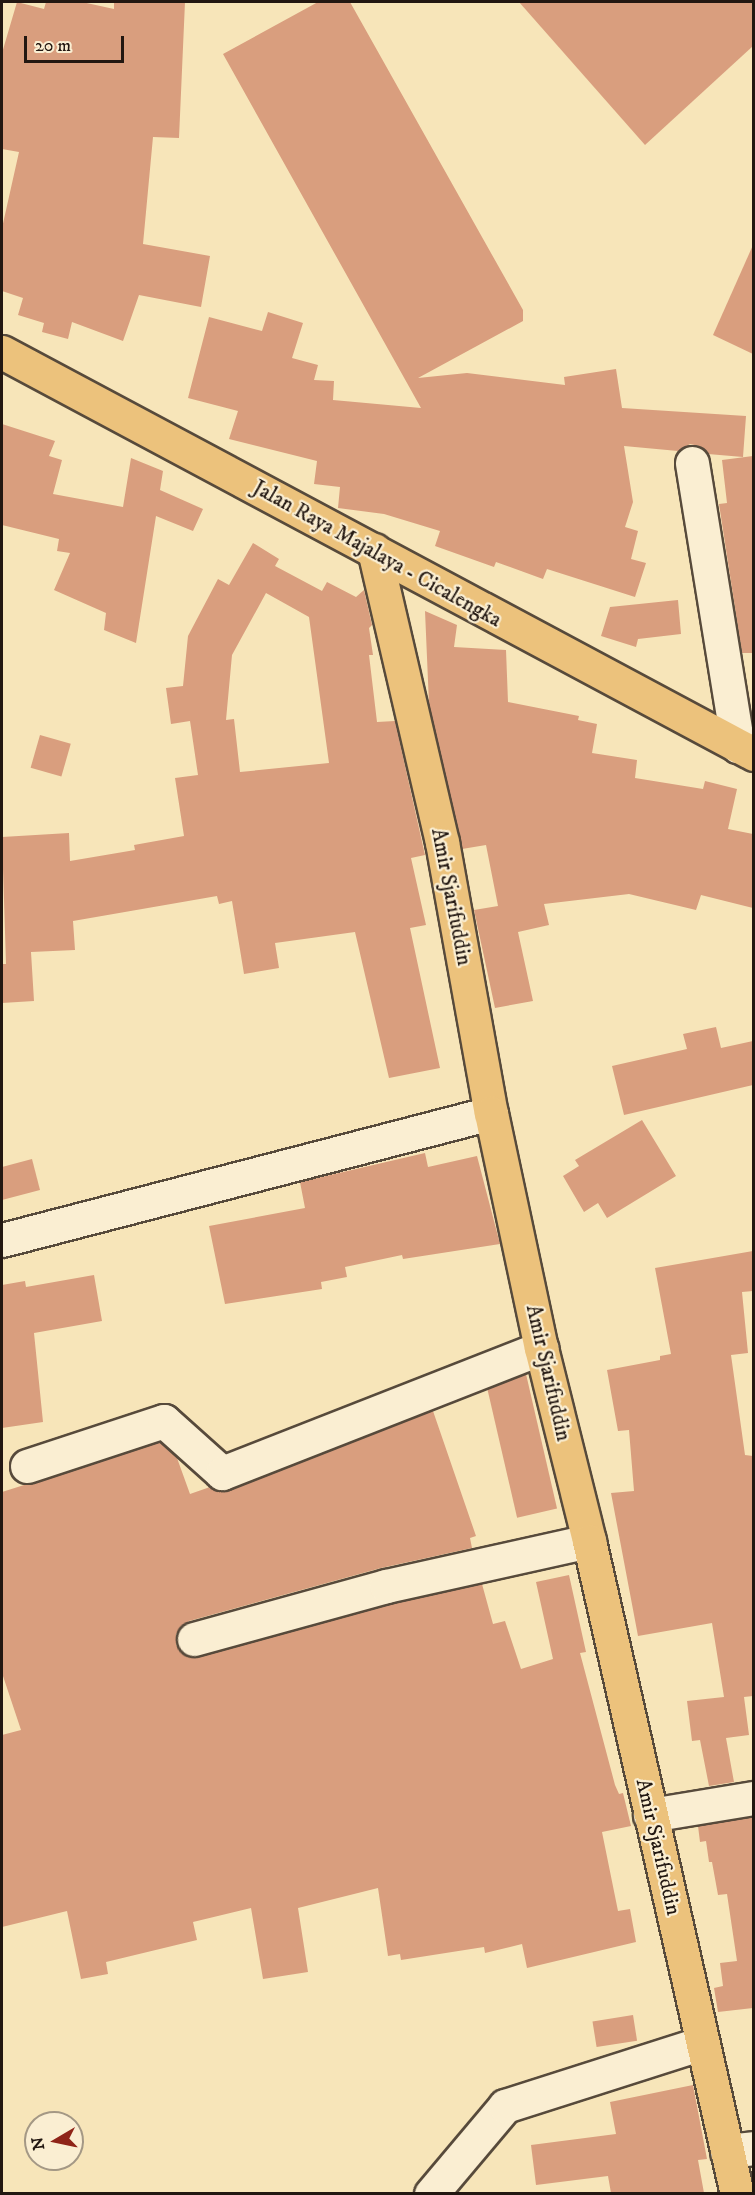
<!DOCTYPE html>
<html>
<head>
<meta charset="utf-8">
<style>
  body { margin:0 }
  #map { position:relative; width:755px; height:2195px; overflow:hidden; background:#f7e5b9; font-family:"IM FELL DW Pica",serif }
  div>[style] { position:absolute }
  .building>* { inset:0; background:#d99e7e; transform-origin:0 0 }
  .roads { filter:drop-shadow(2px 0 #574a3b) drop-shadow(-2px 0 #574a3b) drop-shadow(0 2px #574a3b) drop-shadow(0 -2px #574a3b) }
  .minor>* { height:33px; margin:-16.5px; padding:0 16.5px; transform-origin:16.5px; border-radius:16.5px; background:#faeed2 }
  .major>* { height:33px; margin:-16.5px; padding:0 16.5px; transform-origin:16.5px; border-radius:16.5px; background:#ecc27c }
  span { translate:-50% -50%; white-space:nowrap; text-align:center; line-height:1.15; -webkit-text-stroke:4.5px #faeed2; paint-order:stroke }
  .street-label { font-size:21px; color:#221711 }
  .frame { position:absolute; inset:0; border:3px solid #221711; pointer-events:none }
  .north { position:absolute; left:24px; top:2111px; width:60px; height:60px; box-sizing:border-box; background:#faeed2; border:2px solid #a49885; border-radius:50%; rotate:261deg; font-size:16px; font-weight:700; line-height:24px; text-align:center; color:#221711 }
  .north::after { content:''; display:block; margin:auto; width:21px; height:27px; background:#8f2418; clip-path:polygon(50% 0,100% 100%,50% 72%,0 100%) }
  .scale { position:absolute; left:24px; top:36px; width:100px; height:27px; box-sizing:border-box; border:3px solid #221711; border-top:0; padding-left:8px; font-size:18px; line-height:21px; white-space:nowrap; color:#221711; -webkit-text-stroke:4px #faeed2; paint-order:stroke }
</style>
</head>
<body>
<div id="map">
  <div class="building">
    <div style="clip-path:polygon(17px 2px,44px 9px,46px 2px,82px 2px,114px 9px,114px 2px,185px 2px,179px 138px,153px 137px,143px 244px,210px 256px,201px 307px,139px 295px,123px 341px,72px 322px,68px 339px,42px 332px,44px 323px,18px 315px,23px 298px,2px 291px,2px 228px,19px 152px,2px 149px,2px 53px)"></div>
    <div style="clip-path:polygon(318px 2px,350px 2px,523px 310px,523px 321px,418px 378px,467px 373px,565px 385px,564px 377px,616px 369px,622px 408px,746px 416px,743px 457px,708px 454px,699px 446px,690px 444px,678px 451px,624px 446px,633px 502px,625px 527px,638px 531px,631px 559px,646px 563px,635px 597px,547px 569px,543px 579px,496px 562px,494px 567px,435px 546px,440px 531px,384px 514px,338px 508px,340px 487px,314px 484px,317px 461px,229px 439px,238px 411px,188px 398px,209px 317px,262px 331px,268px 312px,303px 323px,292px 358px,318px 365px,314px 380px,334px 381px,333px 400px,421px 408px,223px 54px)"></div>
    <div style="clip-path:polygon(519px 2px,753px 2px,753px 46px,645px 145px)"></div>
    <div style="clip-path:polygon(753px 245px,753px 354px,713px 335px)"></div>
    <div style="clip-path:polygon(2px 424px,55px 441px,49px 456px,62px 460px,53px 494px,123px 507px,131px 458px,163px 471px,160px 490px,203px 509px,193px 531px,156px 516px,136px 643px,104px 630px,106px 613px,54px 590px,70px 553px,57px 551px,59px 539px,2px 525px)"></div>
    <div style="clip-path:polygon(753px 456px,753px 653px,742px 653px,719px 504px,727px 503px,722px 460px)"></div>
    <div style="clip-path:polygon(evenodd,253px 543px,279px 559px,275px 566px,322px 591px,327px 582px,356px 597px,364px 590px,372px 625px,369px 628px,373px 655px,369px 655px,377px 722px,395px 721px,425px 855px,411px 858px,426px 925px,410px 928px,440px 1068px,389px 1078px,355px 932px,275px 943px,279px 968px,244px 974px,232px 901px,219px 904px,217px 896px,73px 921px,75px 950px,31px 952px,34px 1001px,2px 1003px,2px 964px,6px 964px,2px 837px,69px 833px,70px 861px,135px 850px,134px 845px,184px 836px,175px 778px,198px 775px,190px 721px,171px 724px,166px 688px,183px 686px,188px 636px,218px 579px,229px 585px,253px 543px,266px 593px,309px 617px,329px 763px,240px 772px,234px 719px,226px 720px,232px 655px,266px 593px)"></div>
    <div style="clip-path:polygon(678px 600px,681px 634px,638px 639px,636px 647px,601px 636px,610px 607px)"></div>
    <div style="clip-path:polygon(425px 611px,457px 625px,454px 647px,506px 650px,508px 702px,579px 716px,578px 720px,597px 724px,592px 753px,637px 760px,635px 778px,703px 789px,705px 781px,737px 789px,728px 829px,753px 834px,753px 908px,701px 895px,696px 910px,629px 894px,544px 904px,549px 925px,518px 932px,533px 1001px,495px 1008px,474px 910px,498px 906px,486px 845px,462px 849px,429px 704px)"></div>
    <div style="left:40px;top:735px;width:32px;height:34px;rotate:16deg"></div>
    <div style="clip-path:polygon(716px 1027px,721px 1048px,753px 1041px,753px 1085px,624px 1115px,612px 1066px,687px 1049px,683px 1034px)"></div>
    <div style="clip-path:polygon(642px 1120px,676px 1176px,607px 1218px,598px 1203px,584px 1212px,563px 1176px,579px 1166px,575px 1160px)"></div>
    <div style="clip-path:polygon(425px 1153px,428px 1167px,477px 1156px,500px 1244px,403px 1259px,402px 1255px,345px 1267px,347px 1277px,321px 1282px,322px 1289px,225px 1304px,209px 1226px,305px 1208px,300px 1182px)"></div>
    <div style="clip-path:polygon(32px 1159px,40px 1190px,2px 1200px,2px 1167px)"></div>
    <div style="clip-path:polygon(753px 1251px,753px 1291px,742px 1292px,748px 1353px,731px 1355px,745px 1455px,753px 1456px,753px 1696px,744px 1697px,749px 1735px,726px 1738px,734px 1782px,709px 1786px,700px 1740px,692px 1741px,687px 1701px,724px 1697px,712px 1623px,638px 1636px,611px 1493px,634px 1491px,629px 1430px,618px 1431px,607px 1370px,660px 1360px,660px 1356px,671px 1354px,655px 1268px)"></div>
    <div style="clip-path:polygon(94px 1275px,102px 1321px,34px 1333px,43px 1422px,2px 1428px,2px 1285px,25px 1281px,26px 1287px)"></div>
    <div style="left:526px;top:1374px;width:138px;height:41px;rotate:77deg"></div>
    <div style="clip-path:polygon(433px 1411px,476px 1536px,470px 1538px,472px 1548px,381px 1568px,189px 1621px,176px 1634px,176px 1645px,189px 1657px,199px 1657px,391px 1604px,482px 1584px,493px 1624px,505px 1621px,521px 1669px,553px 1659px,536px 1582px,569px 1575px,586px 1652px,580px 1653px,615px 1785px,619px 1794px,623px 1793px,631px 1826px,602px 1832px,618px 1911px,630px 1909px,636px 1942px,527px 1968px,522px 1944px,485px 1953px,484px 1947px,401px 1960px,400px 1954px,388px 1956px,378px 1888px,298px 1908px,308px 1972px,263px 1979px,251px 1908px,193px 1922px,197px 1940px,106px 1962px,108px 1974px,81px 1979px,67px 1911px,2px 1927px,2px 1735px,21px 1730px,2px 1673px,2px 1492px,160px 1442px,177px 1458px,190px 1494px,210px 1487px,228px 1491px)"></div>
    <div style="clip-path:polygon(753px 1817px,753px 2008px,718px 2012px,714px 1988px,723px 1986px,720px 1963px,737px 1961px,727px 1894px,718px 1895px,712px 1862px,709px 1862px,706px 1841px,700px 1842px,698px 1826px)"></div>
    <div style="left:633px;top:2015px;width:26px;height:41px;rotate:81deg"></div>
    <div style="clip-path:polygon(693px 2085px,707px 2159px,698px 2160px,704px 2193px,611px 2193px,608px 2176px,536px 2185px,531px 2145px,616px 2134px,610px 2102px)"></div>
  </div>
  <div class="roads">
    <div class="minor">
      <div style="left:692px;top:463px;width:287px;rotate:80.8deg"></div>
      <div style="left:2px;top:1240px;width:505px;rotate:-14.56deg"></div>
      <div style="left:27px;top:1466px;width:144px;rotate:-18.2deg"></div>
      <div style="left:164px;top:1421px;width:78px;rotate:41.9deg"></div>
      <div style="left:222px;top:1473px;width:343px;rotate:-21.4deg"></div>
      <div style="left:194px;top:1639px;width:199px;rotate:-15.4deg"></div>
      <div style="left:386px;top:1586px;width:208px;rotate:-12.5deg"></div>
      <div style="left:650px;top:1815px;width:105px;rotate:-9.3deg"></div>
      <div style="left:727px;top:2151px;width:27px;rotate:-6deg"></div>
      <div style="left:431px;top:2194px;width:115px;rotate:-49.9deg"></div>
      <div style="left:505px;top:2106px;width:207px;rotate:-17.7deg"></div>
    </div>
    <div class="major">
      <div style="left:2px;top:352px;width:853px;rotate:28.13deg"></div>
      <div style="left:374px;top:550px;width:300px;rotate:76.9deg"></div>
      <div style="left:442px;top:842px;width:275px;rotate:79.8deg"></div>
      <div style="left:491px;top:1113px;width:240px;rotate:78deg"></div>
      <div style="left:541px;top:1348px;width:199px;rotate:76deg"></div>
      <div style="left:589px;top:1541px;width:670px;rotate:77.23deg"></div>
    </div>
  </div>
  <div class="street-label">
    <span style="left:377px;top:554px;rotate:29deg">Jalan Raya Majalaya - Cicalengka</span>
    <span style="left:451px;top:897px;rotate:79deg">Amir Sjarifuddin</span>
    <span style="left:548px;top:1373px;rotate:77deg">Amir Sjarifuddin</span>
    <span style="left:658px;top:1847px;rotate:77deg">Amir Sjarifuddin</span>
  </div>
  <div class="frame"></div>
  <div class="north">N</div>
  <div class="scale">20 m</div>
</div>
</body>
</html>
